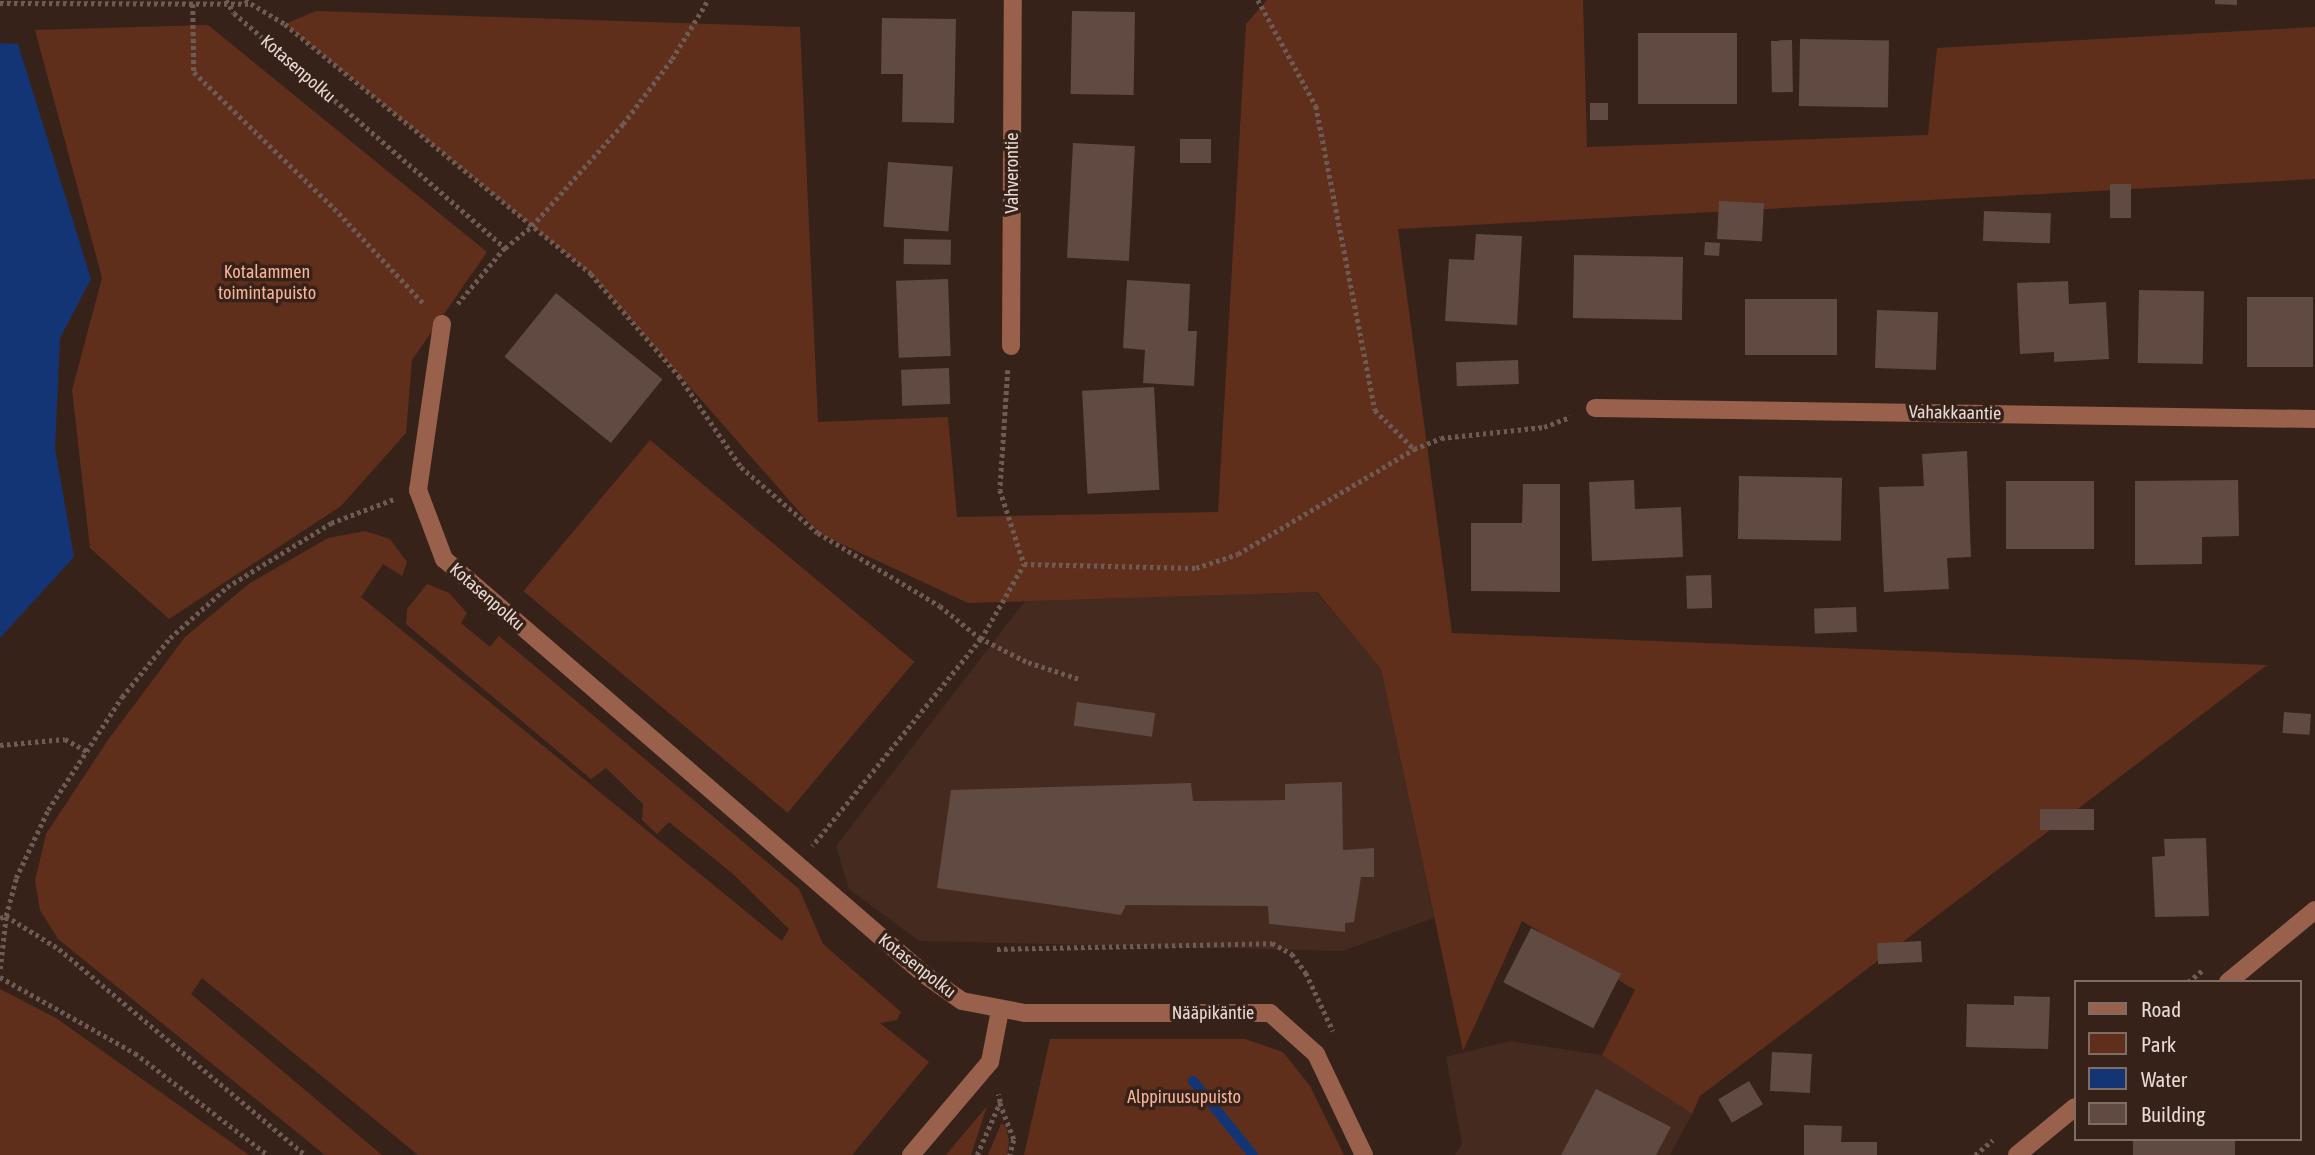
<!DOCTYPE html>
<html>
<head>
<meta charset="utf-8">
<style>
  body { margin:0 }
  #map { position:relative; width:2315px; height:1155px; overflow:hidden; background:#37221a; font-family:"Asap Condensed",sans-serif }
  div>[style] { position:absolute }
  .built>* { inset:0; background:#442a1f }
  .green>* { inset:0; background:#5f2f1c; transform-origin:0 0 }
  .water>* { inset:0; background:#133575 }
  .stream>* { height:10px; margin:-5px; padding:0 5px; transform-origin:5px; border-radius:5px; background:#133575 }
  .building>* { inset:0; background:#614a41; transform-origin:0 0 }
  .path>* { height:4.5px; margin-top:-2.25px; transform-origin:0; background:repeating-linear-gradient(90deg,#6e5b54 0 3.5px,transparent 0 7px) }
  .minor>* { height:18px; margin:-9px; padding:0 9px; transform-origin:9px; border-radius:9px; background:#99614b }
  span { translate:-50% -50%; white-space:nowrap; text-align:center; line-height:1.15; -webkit-text-stroke:7px #37221a; paint-order:stroke }
  .street-label { font-size:18px; color:#e8dad5 }
  .park-label { font-size:18px; color:#f9b499 }
  .legend { position:absolute; left:2074px; top:980px; width:228px; height:161px; box-sizing:border-box; background:#37221a; border:2px solid #7e6c65; margin:0; padding:9px 12px; list-style:none; font-size:21px; color:#e8dad5 }
  .legend li { display:flex; align-items:center; gap:14px; height:35px }
  .legend b { width:35px; border:2px solid #7e6c65 }
</style>
</head>
<body>
<div id="map">
  <div class="built">
    <div style="clip-path:polygon(1316px 592px,1381px 669px,1434px 918px,1342px 951px,919px 941px,849px 889px,836px 846px,1025px 601px)"></div>
    <div style="clip-path:polygon(1510px 1041px,1602px 1055px,1692px 1114px,1670px 1155px,1455px 1155px,1462px 1144px,1446px 1057px)"></div>
  </div>
  <div class="green">
    <div style="clip-path:polygon(1267px 0,1583px 0,1587px 147px,1928px 135px,1937px 48px,2315px 27px,2315px 179px,1398px 229px,1452px 633px,2267px 665px,1700px 1096px,1692px 1114px,1602px 1055px,1635px 990px,1522px 921px,1463px 1051px,1381px 669px,1317px 592px,968px 603px,818px 533px,591px 274px,285px 24px,316px 11px,800px 27px,818px 422px,948px 417px,957px 517px,1218px 512px,1246px 24px)"></div>
    <div style="clip-path:polygon(208px 25px,487px 252px,412px 360px,406px 433px,341px 506px,169px 619px,90px 548px,72px 390px,102px 278px,35px 30px)"></div>
    <div style="left:650px;top:440px;width:345px;height:197px;rotate:40deg"></div>
    <div style="clip-path:polygon(365px 531px,390px 539px,407px 562px,402px 576px,383px 564px,361px 597px,782px 941px,789px 929px,733px 874px,669px 822px,657px 834px,642px 820px,643px 804px,606px 768px,591px 779px,406px 624px,407px 609px,427px 584px,449px 593px,467px 613px,461px 623px,490px 647px,499px 636px,799px 889px,823px 944px,901px 1012px,897px 1020px,880px 1023px,929px 1062px,852px 1155px,418px 1155px,202px 978px,191px 994px,382px 1155px,325px 1155px,58px 939px,40px 910px,35px 881px,46px 834px,108px 740px,185px 637px,250px 583px,328px 538px)"></div>
    <div style="clip-path:polygon(0 989px,56px 1018px,249px 1155px,0 1155px)"></div>
    <div style="clip-path:polygon(1050px 1039px,1245px 1039px,1283px 1052px,1310px 1086px,1344px 1155px,1024px 1155px)"></div>
    <div style="clip-path:polygon(987px 1106px,971px 1155px,946px 1155px)"></div>
    <div style="clip-path:polygon(1001px 1124px,1006px 1125px,1009px 1142px,1007px 1155px,988px 1155px)"></div>
  </div>
  <div class="water">
    <div style="clip-path:polygon(0 43px,18px 44px,91px 279px,60px 338px,55px 448px,74px 557px,0 638px)"></div>
  </div>
  <div class="stream">
    <div style="left:1193px;top:1081px;width:95px;rotate:51deg"></div>
  </div>
  <div class="building">
    <div style="clip-path:polygon(2215px 0,2237px 0,2237px 5px,2215px 4px)"></div>
    <div style="left:1072px;top:11px;width:63px;height:83px;rotate:1deg"></div>
    <div style="clip-path:polygon(882px 18px,956px 19px,954px 123px,902px 122px,903px 74px,881px 74px)"></div>
    <div style="left:1638px;top:33px;width:99px;height:71px"></div>
    <div style="left:1800px;top:39px;width:89px;height:67px;rotate:1deg"></div>
    <div style="left:1792px;top:40px;width:52px;height:21px;rotate:89deg"></div>
    <div style="left:1608px;top:103px;width:17px;height:18px;rotate:90deg"></div>
    <div style="left:1180px;top:139px;width:31px;height:24px"></div>
    <div style="left:1073px;top:143px;width:62px;height:115px;rotate:3deg"></div>
    <div style="left:888px;top:162px;width:65px;height:65px;rotate:4deg"></div>
    <div style="left:2110px;top:184px;width:21px;height:34px"></div>
    <div style="left:1719px;top:201px;width:45px;height:38px;rotate:3deg"></div>
    <div style="left:1984px;top:211px;width:67px;height:30px;rotate:2deg"></div>
    <div style="clip-path:polygon(1476px 234px,1522px 236px,1517px 325px,1445px 321px,1449px 259px,1474px 260px)"></div>
    <div style="left:904px;top:239px;width:47px;height:25px;rotate:1deg"></div>
    <div style="left:1705px;top:242px;width:15px;height:13px;rotate:4deg"></div>
    <div style="left:1574px;top:255px;width:109px;height:63px;rotate:1deg"></div>
    <div style="left:948px;top:279px;width:77px;height:52px;rotate:88deg"></div>
    <div style="clip-path:polygon(1127px 280px,1190px 284px,1188px 331px,1197px 331px,1194px 386px,1143px 383px,1145px 350px,1123px 348px)"></div>
    <div style="clip-path:polygon(2068px 281px,2069px 304px,2106px 302px,2109px 359px,2054px 362px,2054px 352px,2020px 354px,2017px 283px)"></div>
    <div style="left:2139px;top:290px;width:65px;height:73px;rotate:1deg"></div>
    <div style="left:556px;top:293px;width:137px;height:82px;rotate:39deg"></div>
    <div style="left:2247px;top:297px;width:66px;height:70px"></div>
    <div style="left:1837px;top:299px;width:56px;height:92px;rotate:90deg"></div>
    <div style="left:1877px;top:310px;width:61px;height:58px;rotate:2deg"></div>
    <div style="left:1518px;top:360px;width:24px;height:62px;rotate:88deg"></div>
    <div style="left:949px;top:368px;width:36px;height:48px;rotate:88deg"></div>
    <div style="left:1154px;top:387px;width:103px;height:72px;rotate:87deg"></div>
    <div style="clip-path:polygon(1967px 451px,1971px 557px,1947px 558px,1949px 589px,1884px 592px,1879px 487px,1924px 486px,1922px 454px)"></div>
    <div style="left:1739px;top:476px;width:103px;height:63px;rotate:1deg"></div>
    <div style="clip-path:polygon(1634px 480px,1635px 509px,1681px 507px,1683px 557px,1592px 561px,1589px 482px)"></div>
    <div style="clip-path:polygon(2238px 480px,2239px 536px,2202px 537px,2202px 564px,2135px 565px,2135px 481px)"></div>
    <div style="left:2006px;top:481px;width:88px;height:68px"></div>
    <div style="clip-path:polygon(1523px 484px,1560px 484px,1560px 592px,1471px 591px,1471px 523px,1522px 523px)"></div>
    <div style="left:1711px;top:575px;width:33px;height:25px;rotate:88deg"></div>
    <div style="left:1856px;top:607px;width:25px;height:42px;rotate:88deg"></div>
    <div style="left:1077px;top:702px;width:79px;height:24px;rotate:8deg"></div>
    <div style="left:2284px;top:712px;width:27px;height:21px;rotate:4deg"></div>
    <div style="clip-path:polygon(1342px 782px,1343px 850px,1374px 848px,1374px 877px,1361px 877px,1354px 922px,1345px 923px,1345px 932px,1269px 924px,1268px 906px,1126px 905px,1121px 915px,937px 888px,951px 790px,1191px 783px,1193px 801px,1285px 800px,1285px 784px)"></div>
    <div style="left:2094px;top:809px;width:21px;height:54px;rotate:90deg"></div>
    <div style="clip-path:polygon(2206px 838px,2209px 916px,2155px 917px,2152px 857px,2165px 856px,2164px 839px)"></div>
    <div style="left:1531px;top:928px;width:101px;height:61px;rotate:27deg"></div>
    <div style="left:1921px;top:941px;width:21px;height:44px;rotate:87deg"></div>
    <div style="clip-path:polygon(2014px 996px,2050px 997px,2048px 1049px,1966px 1047px,1967px 1004px,2014px 1005px)"></div>
    <div style="left:1772px;top:1052px;width:40px;height:39px;rotate:3deg"></div>
    <div style="left:1749px;top:1081px;width:27px;height:36px;rotate:59deg"></div>
    <div style="clip-path:polygon(1596px 1089px,1671px 1127px,1656px 1155px,1561px 1155px)"></div>
    <div style="clip-path:polygon(1804px 1125px,1842px 1126px,1841px 1142px,1877px 1142px,1877px 1155px,1804px 1155px)"></div>
    <div style="left:2235px;top:1139px;width:16px;height:102px;rotate:90deg"></div>
  </div>
  <div class="path">
    <div style="left:226px;top:0;width:15px;rotate:58deg"></div>
    <div style="left:234px;top:13px;width:359px;rotate:40.9deg"></div>
    <div style="left:505px;top:248px;width:73px;rotate:130deg"></div>
    <div style="left:245px;top:0;width:47px;rotate:31deg"></div>
    <div style="left:285px;top:24px;width:395px;rotate:39.2deg"></div>
    <div style="left:591px;top:274px;width:135px;rotate:49.2deg"></div>
    <div style="left:679px;top:376px;width:110px;rotate:55.7deg"></div>
    <div style="left:741px;top:467px;width:101px;rotate:40.6deg"></div>
    <div style="left:818px;top:533px;width:142px;rotate:30.9deg"></div>
    <div style="left:940px;top:606px;width:53px;rotate:38.8deg"></div>
    <div style="left:981px;top:639px;width:267px;rotate:129.1deg"></div>
    <div style="left:1258px;top:0;width:121px;rotate:61.3deg"></div>
    <div style="left:1316px;top:106px;width:310px;rotate:79deg"></div>
    <div style="left:1375px;top:410px;width:55px;rotate:45deg"></div>
    <div style="left:1414px;top:449px;width:29px;rotate:-22deg"></div>
    <div style="left:1441px;top:438px;width:104px;rotate:-6.1deg"></div>
    <div style="left:1544px;top:427px;width:28px;rotate:-21deg"></div>
    <div style="left:0;top:3px;width:248px;rotate:0.2deg"></div>
    <div style="left:193px;top:4px;width:68px;rotate:89.2deg"></div>
    <div style="left:194px;top:72px;width:195px;rotate:44.2deg"></div>
    <div style="left:334px;top:208px;width:133px;rotate:46.8deg"></div>
    <div style="left:505px;top:248px;width:35px;rotate:-39deg"></div>
    <div style="left:532px;top:226px;width:137px;rotate:-48.3deg"></div>
    <div style="left:623px;top:124px;width:81px;rotate:-53deg"></div>
    <div style="left:672px;top:59px;width:69px;rotate:-58.6deg"></div>
    <div style="left:1008px;top:370px;width:120px;rotate:93.8deg"></div>
    <div style="left:1000px;top:490px;width:78px;rotate:72deg"></div>
    <div style="left:1078px;top:679px;width:55px;rotate:-161.9deg"></div>
    <div style="left:1026px;top:662px;width:51px;rotate:-152.9deg"></div>
    <div style="left:981px;top:639px;width:86px;rotate:-60.2deg"></div>
    <div style="left:1024px;top:564px;width:172px;rotate:1.3deg"></div>
    <div style="left:1196px;top:568px;width:44px;rotate:-18.4deg"></div>
    <div style="left:1238px;top:554px;width:205px;rotate:-30.8deg"></div>
    <div style="left:0;top:745px;width:65px;rotate:-5.3deg"></div>
    <div style="left:65px;top:739px;width:25px;rotate:29deg"></div>
    <div style="left:0;top:918px;width:6px;rotate:-18deg"></div>
    <div style="left:6px;top:916px;width:62px;rotate:31.9deg"></div>
    <div style="left:59px;top:949px;width:321px;rotate:39.9deg"></div>
    <div style="left:997px;top:949px;width:275px;rotate:-1.2deg"></div>
    <div style="left:1272px;top:943px;width:23px;rotate:29deg"></div>
    <div style="left:1292px;top:954px;width:24px;rotate:54deg"></div>
    <div style="left:1306px;top:973px;width:64px;rotate:65deg"></div>
    <div style="left:0;top:969px;width:53px;rotate:-83.5deg"></div>
    <div style="left:6px;top:916px;width:39px;rotate:-75deg"></div>
    <div style="left:16px;top:878px;width:75px;rotate:-64.8deg"></div>
    <div style="left:48px;top:810px;width:135px;rotate:-56.8deg"></div>
    <div style="left:122px;top:697px;width:76px;rotate:-50.9deg"></div>
    <div style="left:170px;top:638px;width:76px;rotate:-41.8deg"></div>
    <div style="left:227px;top:587px;width:122px;rotate:-31.6deg"></div>
    <div style="left:331px;top:523px;width:67px;rotate:-20.9deg"></div>
    <div style="left:0;top:977px;width:155px;rotate:29.4deg"></div>
    <div style="left:135px;top:1053px;width:168px;rotate:37.5deg"></div>
    <div style="left:2188px;top:982px;width:19px;rotate:-39deg"></div>
    <div style="left:1000px;top:1103px;width:40px;rotate:69deg"></div>
    <div style="left:1014px;top:1140px;width:16px;rotate:105deg"></div>
    <div style="left:977px;top:1155px;width:58px;rotate:-66.5deg"></div>
    <div style="left:1000px;top:1102px;width:8px;rotate:-104deg"></div>
    <div style="left:1975px;top:1155px;width:23px;rotate:-40deg"></div>
  </div>
  <div class="minor">
    <div style="left:442px;top:324px;width:168px;rotate:98.2deg"></div>
    <div style="left:418px;top:490px;width:74px;rotate:69.4deg"></div>
    <div style="left:444px;top:559px;width:636px;rotate:40.86deg"></div>
    <div style="left:925px;top:975px;width:45px;rotate:35.1deg"></div>
    <div style="left:962px;top:1001px;width:64px;rotate:10.8deg"></div>
    <div style="left:1025px;top:1013px;width:245px"></div>
    <div style="left:1270px;top:1013px;width:62px;rotate:41.7deg"></div>
    <div style="left:1316px;top:1054px;width:112px;rotate:64.6deg"></div>
    <div style="left:1011px;top:346px;width:346px;rotate:-89.7deg"></div>
    <div style="left:1595px;top:408px;width:720px;rotate:0.88deg"></div>
    <div style="left:2228px;top:982px;width:113px;rotate:-39.6deg"></div>
    <div style="left:911px;top:1155px;width:122px;rotate:-49.7deg"></div>
    <div style="left:990px;top:1062px;width:53px;rotate:-79.1deg"></div>
    <div style="left:2017px;top:1155px;width:75px;rotate:-39.6deg"></div>
  </div>
  <div class="street-label">
    <span style="left:298px;top:69px;rotate:41deg">Kotasenpolku</span>
    <span style="left:1012px;top:173px;rotate:-90deg">Vahverontie</span>
    <span style="left:1955px;top:413px;rotate:1deg">Vahakkaantie</span>
    <span style="left:487px;top:597px;rotate:41deg">Kotasenpolku</span>
    <span style="left:917px;top:966px;rotate:38deg">Kotasenpolku</span>
    <span style="left:1213px;top:1013px">Nääpikäntie</span>
  </div>
  <div class="park-label">
    <span style="left:267px;top:283px">Kotalammen<br>toimintapuisto</span>
    <span style="left:1184px;top:1097px">Alppiruusupuisto</span>
  </div>
  <ul class="legend">
  <li><b style="height:9px;background:#99614b"></b>Road</li>
  <li><b style="height:19px;background:#5f2f1c"></b>Park</li>
  <li><b style="height:19px;background:#133575"></b>Water</li>
  <li><b style="height:19px;background:#614a41"></b>Building</li>
  </ul>
</div>
</body>
</html>
